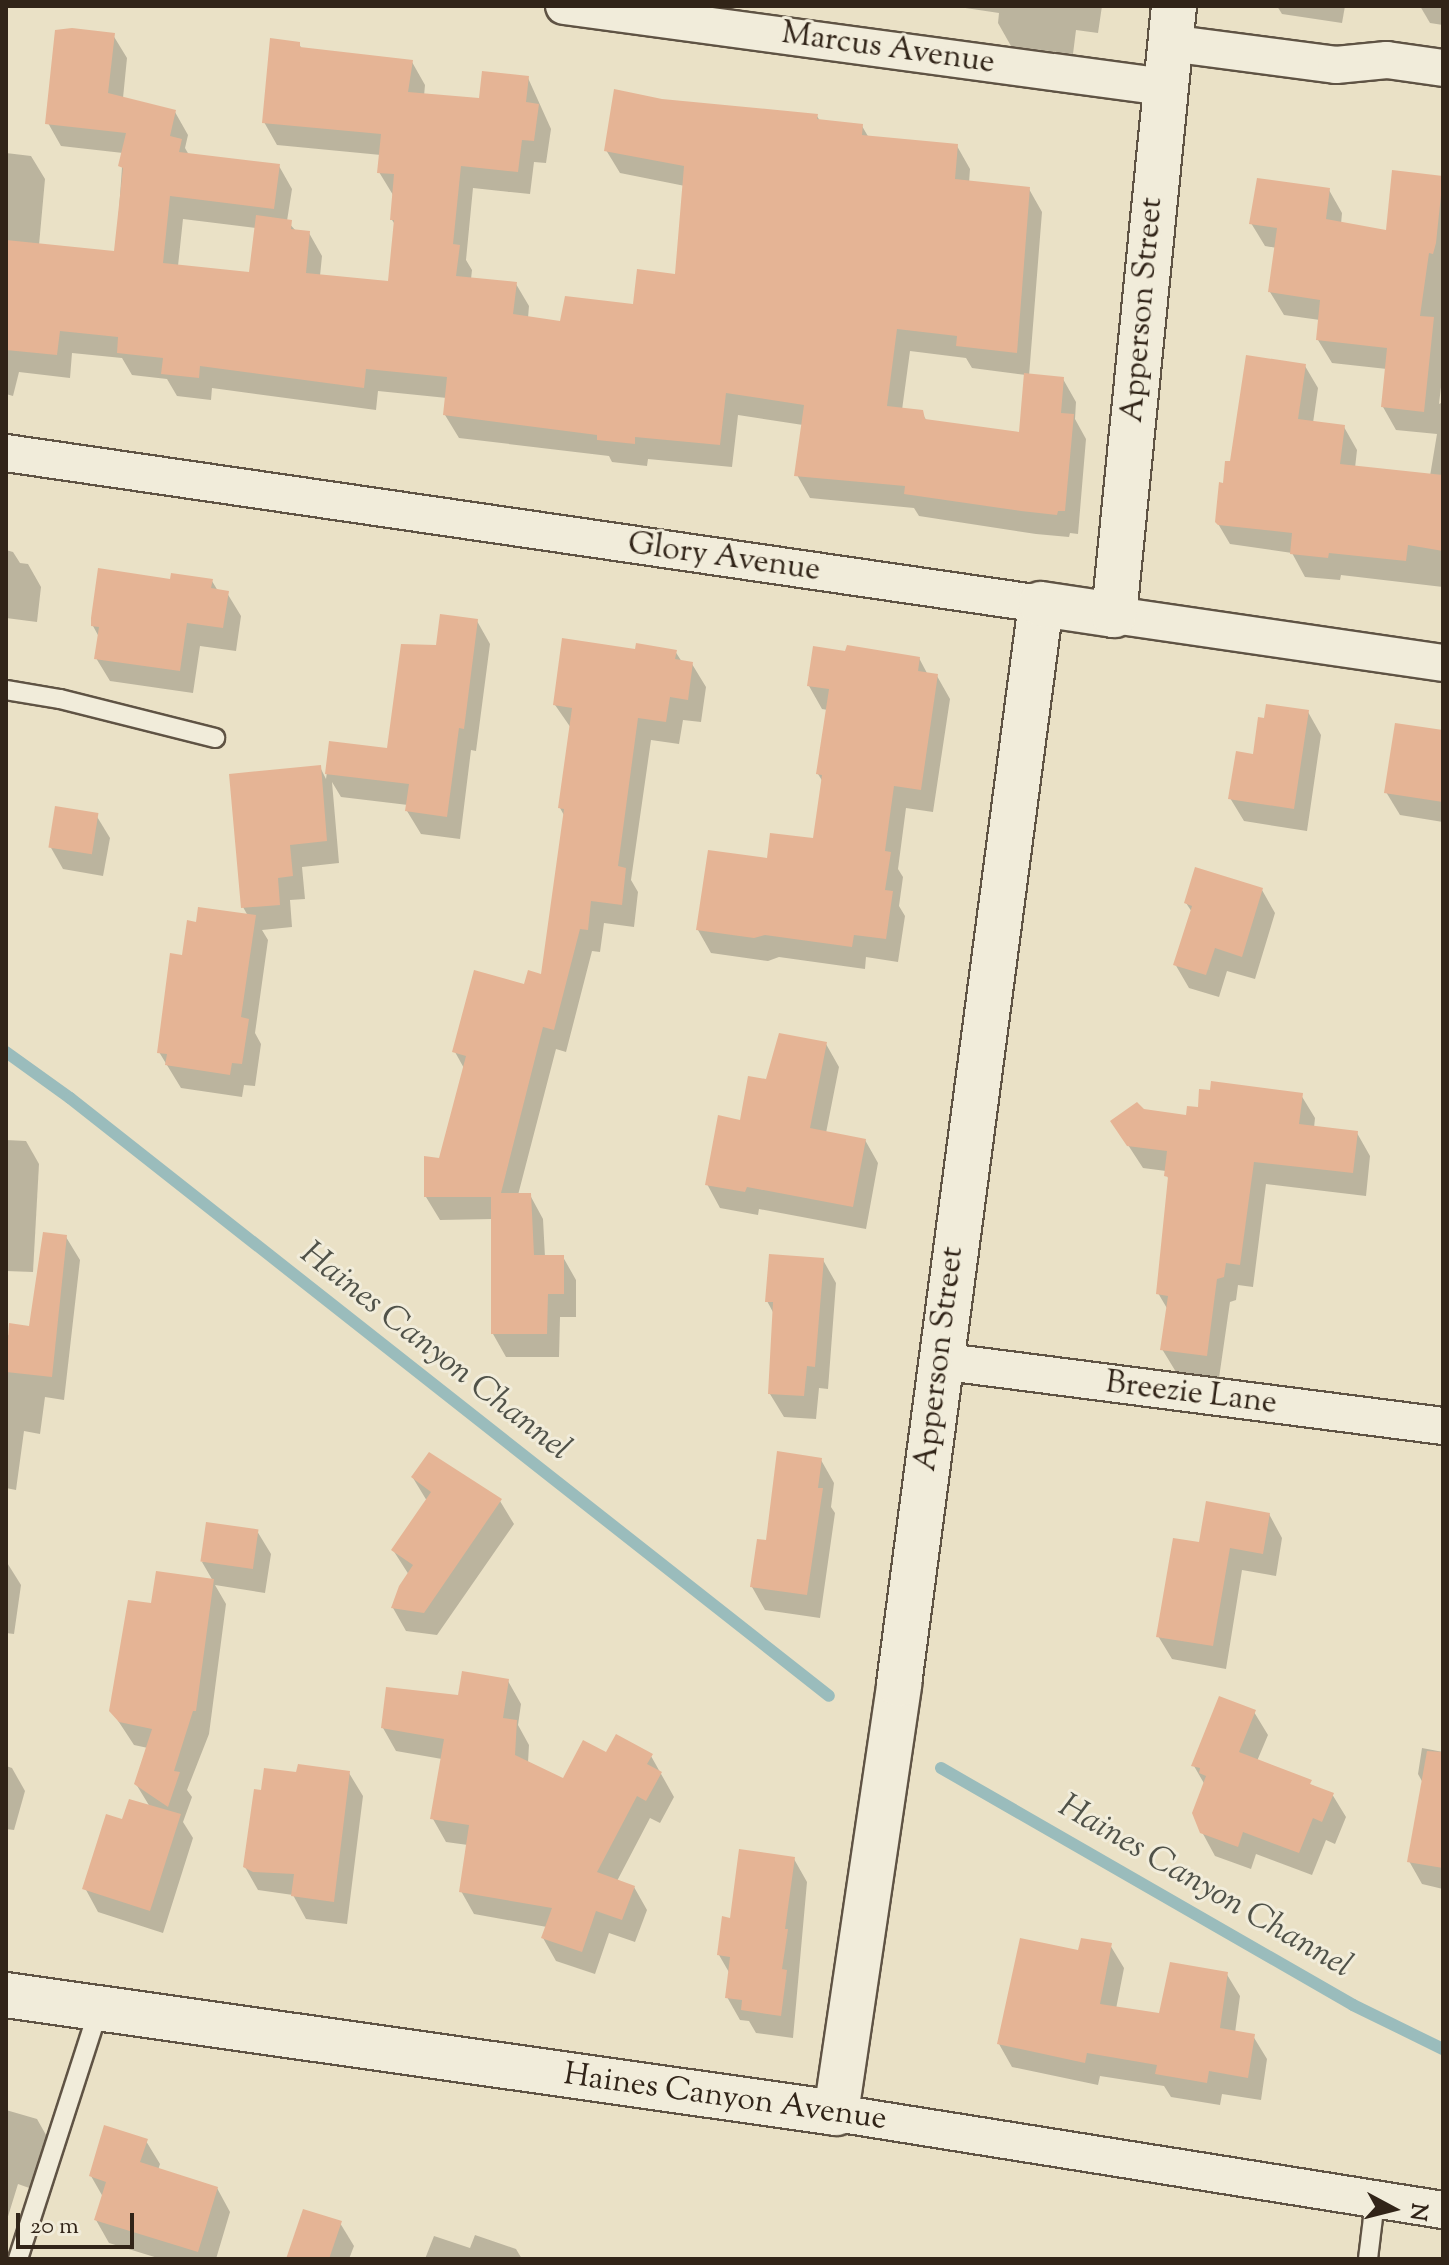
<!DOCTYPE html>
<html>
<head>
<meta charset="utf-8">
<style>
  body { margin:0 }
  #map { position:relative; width:1449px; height:2265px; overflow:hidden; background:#eae1c6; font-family:"Sorts Mill Goudy",serif }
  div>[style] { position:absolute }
  .shadow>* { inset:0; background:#0003 }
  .stream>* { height:12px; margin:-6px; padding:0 6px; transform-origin:6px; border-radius:6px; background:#9abcbc }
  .building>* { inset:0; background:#e5b495; transform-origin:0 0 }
  .roads { filter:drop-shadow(2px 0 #5f5344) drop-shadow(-2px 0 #5f5344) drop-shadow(0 2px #5f5344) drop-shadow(0 -2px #5f5344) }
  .lane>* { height:18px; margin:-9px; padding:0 9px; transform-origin:9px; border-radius:9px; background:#f1ecda }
  .street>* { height:36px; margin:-18px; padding:0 18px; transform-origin:18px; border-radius:18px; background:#f1ecda }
  .secondary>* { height:44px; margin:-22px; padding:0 22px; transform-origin:22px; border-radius:22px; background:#f1ecda }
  span { translate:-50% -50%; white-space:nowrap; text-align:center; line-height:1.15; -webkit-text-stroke:6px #f1ecda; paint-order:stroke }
  .street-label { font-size:32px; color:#312418 }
  .water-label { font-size:34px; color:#505249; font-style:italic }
  .frame { position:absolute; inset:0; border:8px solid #312418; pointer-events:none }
  .north { position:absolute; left:1353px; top:2169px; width:80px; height:80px; -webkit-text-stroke:6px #f1ecda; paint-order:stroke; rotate:97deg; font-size:22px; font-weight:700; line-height:32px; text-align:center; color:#312418 }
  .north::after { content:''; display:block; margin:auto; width:28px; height:36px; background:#312418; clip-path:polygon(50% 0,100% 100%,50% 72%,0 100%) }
  .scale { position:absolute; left:16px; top:2213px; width:118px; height:36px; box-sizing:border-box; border:4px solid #312418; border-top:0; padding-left:10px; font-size:24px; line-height:28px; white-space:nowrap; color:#312418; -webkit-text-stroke:6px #f1ecda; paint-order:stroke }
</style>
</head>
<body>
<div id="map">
  <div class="shadow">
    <div style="clip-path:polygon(952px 6px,1102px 6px,1098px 33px,1076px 30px,1073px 54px,1011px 46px,998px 23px,999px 13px)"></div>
    <div style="clip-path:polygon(1277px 6px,1345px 6px,1342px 23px,1282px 14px)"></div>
    <div style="clip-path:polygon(1420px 6px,1443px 6px,1443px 25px,1430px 23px)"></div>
    <div style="clip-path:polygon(evenodd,113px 35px,127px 58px,123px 98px,175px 112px,188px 135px,185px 148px,189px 155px,279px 166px,292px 189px,287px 221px,296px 231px,309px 233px,322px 256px,320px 276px,390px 283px,396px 226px,392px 220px,393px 195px,379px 172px,381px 155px,277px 145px,264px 122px,299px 44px,302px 49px,412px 62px,425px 85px,424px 96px,481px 100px,528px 78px,551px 129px,546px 163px,534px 162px,530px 194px,473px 188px,466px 260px,472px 270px,471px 279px,516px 284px,529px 306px,528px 318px,562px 323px,635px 306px,676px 277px,685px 186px,620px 173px,606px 150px,662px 101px,817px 116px,820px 121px,862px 126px,869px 138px,957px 146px,970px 169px,969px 183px,1029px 189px,1042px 212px,1029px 376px,1063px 379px,1076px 402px,1075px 419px,1086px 439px,1078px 534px,1070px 533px,1069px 537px,1036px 534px,919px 516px,914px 508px,810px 498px,797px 475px,803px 425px,738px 415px,732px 467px,648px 459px,647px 466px,612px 462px,609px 456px,459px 438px,445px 415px,447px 398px,378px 391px,376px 410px,212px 388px,211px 400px,177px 396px,167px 379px,132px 375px,122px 358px,72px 353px,70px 378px,19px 372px,13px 396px,6px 394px,6px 153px,31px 156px,45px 179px,39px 245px,116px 253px,123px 153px,61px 146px,48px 123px,113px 35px,183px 219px,257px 228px,251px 274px,178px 266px,183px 219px,113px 35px,910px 351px,966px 358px,972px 368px,1026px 375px,1020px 434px,927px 421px,921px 412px,902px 410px,910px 351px)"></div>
    <div style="clip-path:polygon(1442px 178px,1443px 370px,1439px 404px,1443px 402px,1443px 587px,1341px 575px,1340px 580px,1305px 577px,1292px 553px,1230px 544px,1217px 522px,1232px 463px,1305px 366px,1318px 388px,1313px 423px,1344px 427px,1357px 450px,1355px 468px,1430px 476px,1437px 434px,1396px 430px,1383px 407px,1387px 369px,1332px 363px,1318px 340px,1320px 320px,1284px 315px,1270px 292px,1277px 248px,1265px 246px,1251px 223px,1329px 190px,1342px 213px,1341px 224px,1388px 232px)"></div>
    <div style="clip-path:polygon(6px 550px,13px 552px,20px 563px,28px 564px,41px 587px,37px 622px,6px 618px)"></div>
    <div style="clip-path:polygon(212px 581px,218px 591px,227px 593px,241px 616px,236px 651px,200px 646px,193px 693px,110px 681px,96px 658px,99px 637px,93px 626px)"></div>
    <div style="clip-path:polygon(477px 621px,490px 644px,476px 751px,471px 750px,460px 839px,421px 834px,407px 811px,408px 805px,341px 797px,332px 782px,339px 863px,302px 867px,305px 899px,290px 900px,292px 927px,262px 930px,268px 940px,255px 1033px,261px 1044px,255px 1086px,244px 1085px,242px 1097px,181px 1088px,159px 1052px,184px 957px,198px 924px,248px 916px,243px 907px,320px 767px,326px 779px,331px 743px,389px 751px,438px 647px)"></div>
    <div style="clip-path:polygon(675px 651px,682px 662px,692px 664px,706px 687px,701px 722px,683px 720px,679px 744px,651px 740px,631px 880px,638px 892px,634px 927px,604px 923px,600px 952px,592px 951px,566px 1052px,556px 1049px,518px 1195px,530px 1195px,543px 1219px,545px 1257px,563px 1257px,576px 1280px,576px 1317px,560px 1317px,559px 1357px,506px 1357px,493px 1334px,493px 1219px,440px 1220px,426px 1197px,441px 1160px,465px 1070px,455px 1052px,525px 986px,543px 977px,565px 817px,560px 808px,571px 728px,555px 705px,636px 652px)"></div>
    <div style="clip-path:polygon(919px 658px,928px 675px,937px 676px,950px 699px,933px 812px,906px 808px,898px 869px,903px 877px,899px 906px,905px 916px,898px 962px,866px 957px,865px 969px,779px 957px,768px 961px,711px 953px,698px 930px,768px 861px,815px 840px,823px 782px,818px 774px,828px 710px,822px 709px,809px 686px)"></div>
    <div style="clip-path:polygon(1308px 712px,1321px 735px,1307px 831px,1244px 821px,1230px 798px,1255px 756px,1266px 720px)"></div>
    <div style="clip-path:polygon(1443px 732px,1443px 822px,1400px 815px,1386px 792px)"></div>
    <div style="clip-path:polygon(96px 815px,110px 838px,103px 876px,63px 869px,50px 846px)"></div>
    <div style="clip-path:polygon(1262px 890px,1275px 913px,1255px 979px,1227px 971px,1219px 997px,1189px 988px,1175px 964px,1192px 912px,1186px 903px)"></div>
    <div style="clip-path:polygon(826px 1044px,839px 1067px,826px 1133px,865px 1140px,878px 1163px,866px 1229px,759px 1209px,758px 1215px,720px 1208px,707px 1184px,767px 1082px)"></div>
    <div style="clip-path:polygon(1301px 1095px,1315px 1118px,1314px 1128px,1357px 1133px,1370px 1156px,1366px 1196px,1266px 1184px,1253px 1287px,1238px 1285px,1236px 1300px,1230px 1302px,1219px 1378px,1176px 1372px,1162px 1349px,1168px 1310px,1158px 1293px,1169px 1182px,1166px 1171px,1143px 1168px,1113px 1122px,1143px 1111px,1187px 1117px)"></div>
    <div style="clip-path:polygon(6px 1140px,26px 1141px,39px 1164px,33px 1272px,6px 1271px)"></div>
    <div style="clip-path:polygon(66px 1237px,80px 1260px,64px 1400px,45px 1397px,40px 1434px,24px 1431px,16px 1490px,6px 1488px,6px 1336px,30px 1328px)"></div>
    <div style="clip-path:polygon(823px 1260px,836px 1283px,828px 1389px,819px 1388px,816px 1419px,784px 1417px,770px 1394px,774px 1314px,767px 1301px)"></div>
    <div style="clip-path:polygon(821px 1460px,834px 1483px,831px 1507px,835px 1513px,820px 1618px,765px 1610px,752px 1587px,768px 1542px)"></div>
    <div style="clip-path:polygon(413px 1478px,500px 1501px,514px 1524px,437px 1635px,406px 1631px,393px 1608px,409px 1575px,393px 1550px,427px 1501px)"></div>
    <div style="clip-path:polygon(1269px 1514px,1282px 1538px,1276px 1576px,1242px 1570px,1226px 1669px,1172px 1659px,1158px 1636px,1200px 1544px)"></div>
    <div style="clip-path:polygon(257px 1531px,271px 1554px,265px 1593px,215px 1585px,226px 1604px,209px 1734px,187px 1790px,192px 1797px,183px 1822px,193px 1838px,163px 1933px,98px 1912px,85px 1888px,124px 1822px,150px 1807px,136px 1784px,148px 1748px,134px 1745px,111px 1710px,153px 1605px,213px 1581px,202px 1562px)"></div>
    <div style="clip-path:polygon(6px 1561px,21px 1585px,14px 1634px,6px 1633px)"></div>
    <div style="clip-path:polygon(508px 1681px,521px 1704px,518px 1725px,529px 1745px,528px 1763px,564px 1780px,607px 1755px,651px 1756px,674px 1797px,660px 1823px,650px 1818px,617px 1881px,634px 1887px,647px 1910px,635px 1942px,609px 1933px,595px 1974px,556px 1961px,543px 1938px,547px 1927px,474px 1914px,461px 1891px,468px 1845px,446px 1842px,433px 1819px,442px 1759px,396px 1751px,383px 1728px)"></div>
    <div style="clip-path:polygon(1254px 1712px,1268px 1735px,1257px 1761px,1332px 1794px,1346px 1817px,1335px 1844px,1326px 1840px,1312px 1875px,1256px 1854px,1251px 1869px,1215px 1856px,1202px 1832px,1205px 1785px,1194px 1766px)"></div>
    <div style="clip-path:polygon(1422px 1748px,1443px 1752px,1443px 1889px,1422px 1884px,1409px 1861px,1423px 1783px,1418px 1774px)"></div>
    <div style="clip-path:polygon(6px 1766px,12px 1768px,25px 1791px,14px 1830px,6px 1829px)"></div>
    <div style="clip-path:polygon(349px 1773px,363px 1796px,347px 1924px,306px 1919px,293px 1895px,258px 1890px,245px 1867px,262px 1792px,298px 1774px)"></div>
    <div style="clip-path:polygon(794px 1859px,807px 1882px,793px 2038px,756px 2033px,749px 2021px,740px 2020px,727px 1997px,730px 1974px,719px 1955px,732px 1920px)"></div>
    <div style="clip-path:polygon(1110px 1945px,1124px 1968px,1116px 2009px,1161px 2015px,1226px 1973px,1240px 1996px,1235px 2033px,1253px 2036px,1267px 2059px,1261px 2100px,1222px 2094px,1220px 2105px,1171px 2097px,1164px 2086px,1100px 2076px,1098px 2085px,1012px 2067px,999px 2044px,1080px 1953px)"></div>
    <div style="clip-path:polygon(6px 2110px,37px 2119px,50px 2142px,35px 2190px,18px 2184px,6px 2223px)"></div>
    <div style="clip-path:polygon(146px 2141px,160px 2164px,158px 2170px,217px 2188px,230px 2212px,216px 2259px,161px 2259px,109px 2243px,96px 2220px,103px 2197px,91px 2176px)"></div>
    <div style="clip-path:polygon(340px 2223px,354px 2246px,349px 2259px,288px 2259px)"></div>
    <div style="clip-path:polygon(475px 2235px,516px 2249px,522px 2259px,425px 2259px,434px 2236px,470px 2248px)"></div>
  </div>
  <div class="stream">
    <div style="left:6px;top:1052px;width:79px;rotate:35.7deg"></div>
    <div style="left:70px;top:1098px;width:966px;rotate:38.23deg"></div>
    <div style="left:941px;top:1768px;width:475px;rotate:29.9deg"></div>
    <div style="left:1353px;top:2005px;width:100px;rotate:26.1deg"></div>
  </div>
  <div class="building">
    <div style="clip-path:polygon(72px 28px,115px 33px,108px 93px,176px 110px,170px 136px,182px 139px,179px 152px,280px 164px,274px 209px,170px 196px,163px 263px,249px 272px,256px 215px,292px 220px,291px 229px,310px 231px,306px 273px,388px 281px,394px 220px,390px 220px,394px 174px,377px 173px,381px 134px,262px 123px,270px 38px,300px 42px,300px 47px,413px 60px,408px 92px,479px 98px,482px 71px,529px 76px,526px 102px,539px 104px,534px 141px,522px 140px,518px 172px,461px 166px,453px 244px,460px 245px,456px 276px,517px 282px,513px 314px,560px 321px,565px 296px,633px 304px,637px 269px,675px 274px,684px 166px,604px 151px,614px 89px,662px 99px,818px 114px,817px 119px,863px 124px,862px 135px,958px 144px,955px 179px,1030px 187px,1017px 353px,956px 346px,957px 336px,897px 329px,887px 406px,923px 410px,925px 419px,1019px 432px,1024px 373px,1064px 377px,1061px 413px,1074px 414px,1065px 511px,1058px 511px,1057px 515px,1021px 511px,904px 494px,905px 486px,794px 476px,804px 405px,726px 393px,720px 445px,635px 437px,635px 444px,597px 440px,597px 435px,443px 415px,447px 377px,366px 369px,364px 388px,200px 366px,199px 378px,161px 374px,163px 358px,117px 353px,118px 337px,60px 331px,57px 355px,6px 350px,6px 240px,114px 251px,123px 168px,118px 166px,126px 133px,45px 124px,55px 30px)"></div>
    <div style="clip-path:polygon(1392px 170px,1443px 176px,1436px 243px,1433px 254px,1429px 253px,1420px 316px,1434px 317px,1424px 412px,1381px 407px,1387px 348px,1316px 340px,1320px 300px,1268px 292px,1277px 228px,1249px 224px,1257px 178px,1330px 188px,1326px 219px,1386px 230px)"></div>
    <div style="clip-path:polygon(1246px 355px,1306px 364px,1298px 419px,1345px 425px,1340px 464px,1443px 475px,1443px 551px,1408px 545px,1406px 561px,1329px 553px,1328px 558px,1290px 554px,1292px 533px,1218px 525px,1215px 522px,1219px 482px,1223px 483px,1225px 461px,1230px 461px)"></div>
    <div style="clip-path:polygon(98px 568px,170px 579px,171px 573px,213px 579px,211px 588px,229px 591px,223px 628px,187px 623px,180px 671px,94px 659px,99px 627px,91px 626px,91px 618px)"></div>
    <div style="clip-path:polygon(440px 614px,478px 619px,464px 729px,459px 728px,447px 817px,405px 811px,409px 784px,325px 774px,329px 741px,387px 748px,401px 644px,436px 645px)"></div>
    <div style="clip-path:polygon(562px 638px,635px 649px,636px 643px,677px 650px,675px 659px,693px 662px,688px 700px,670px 697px,666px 722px,638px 718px,618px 866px,626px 868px,622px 905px,591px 901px,588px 930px,580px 929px,554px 1030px,543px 1027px,501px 1193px,531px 1193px,534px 1255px,564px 1255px,564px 1294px,548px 1294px,547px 1334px,491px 1334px,491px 1197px,424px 1197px,424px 1156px,439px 1158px,466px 1056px,452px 1052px,474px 970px,524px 984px,528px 970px,541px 974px,564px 809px,558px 808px,572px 708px,553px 705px)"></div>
    <div style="clip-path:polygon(847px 645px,920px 657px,918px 671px,938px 674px,921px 790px,894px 786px,885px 851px,891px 852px,885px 890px,893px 891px,886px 939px,854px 935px,852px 947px,765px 935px,754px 938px,696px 930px,708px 850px,767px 858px,770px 833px,813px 838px,822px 775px,816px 774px,829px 689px,807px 686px,813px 646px,845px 651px)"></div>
    <div style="clip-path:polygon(1266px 704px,1309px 710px,1294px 809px,1228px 799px,1236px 751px,1253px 754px,1258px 717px,1264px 718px)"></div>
    <div style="clip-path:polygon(1395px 723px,1443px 730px,1443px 802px,1384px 793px)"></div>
    <div style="clip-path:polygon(321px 765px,327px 841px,290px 845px,293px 876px,278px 878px,280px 905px,241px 908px,229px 774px)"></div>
    <div style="left:55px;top:806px;width:44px;height:42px;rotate:9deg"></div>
    <div style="clip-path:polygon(1195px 867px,1263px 888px,1242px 957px,1215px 948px,1206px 975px,1173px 965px,1192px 906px,1184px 903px)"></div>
    <div style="clip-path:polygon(198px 907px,256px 915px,241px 1017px,249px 1019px,242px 1064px,232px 1063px,230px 1075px,165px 1065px,167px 1054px,157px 1053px,170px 953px,182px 955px,187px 920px,196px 922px)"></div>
    <div style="clip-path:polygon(779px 1033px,827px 1042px,810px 1128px,866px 1139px,853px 1207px,747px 1187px,745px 1192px,705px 1185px,718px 1115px,740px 1120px,748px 1076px,766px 1079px)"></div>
    <div style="clip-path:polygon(1211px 1081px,1303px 1093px,1299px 1124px,1358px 1131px,1353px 1173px,1254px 1162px,1240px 1265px,1226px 1263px,1224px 1277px,1217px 1279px,1207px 1356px,1160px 1350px,1168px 1296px,1156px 1294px,1168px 1177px,1164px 1176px,1167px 1151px,1127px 1146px,1110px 1121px,1137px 1102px,1144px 1109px,1186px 1115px,1187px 1106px,1198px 1107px,1199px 1089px,1210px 1090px)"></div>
    <div style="clip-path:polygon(43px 1232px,67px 1235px,52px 1377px,6px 1372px,9px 1323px,29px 1326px)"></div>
    <div style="clip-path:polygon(769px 1254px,824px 1258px,815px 1367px,807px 1366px,804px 1396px,768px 1394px,773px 1302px,765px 1302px)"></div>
    <div style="clip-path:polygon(777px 1451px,822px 1458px,818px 1488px,823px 1488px,807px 1595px,750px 1587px,757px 1539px,766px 1540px)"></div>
    <div style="clip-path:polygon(429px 1452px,502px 1499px,424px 1613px,391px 1608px,399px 1586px,413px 1565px,391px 1550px,431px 1492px,411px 1477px)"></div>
    <div style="clip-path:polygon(1206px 1501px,1270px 1513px,1263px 1554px,1230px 1548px,1213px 1646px,1156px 1637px,1173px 1538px,1199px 1542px)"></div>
    <div style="left:206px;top:1522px;width:53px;height:40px;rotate:8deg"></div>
    <div style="clip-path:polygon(156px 1571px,214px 1579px,196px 1711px,193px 1711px,174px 1771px,180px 1772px,168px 1807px,134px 1784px,152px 1729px,119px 1722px,109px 1711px,128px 1600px,151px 1603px)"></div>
    <div style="clip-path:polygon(462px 1671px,509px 1679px,503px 1718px,517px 1720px,515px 1755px,563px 1778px,583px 1740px,606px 1752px,616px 1734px,653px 1754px,647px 1764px,662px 1772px,646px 1801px,637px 1796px,597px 1872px,635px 1886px,622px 1920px,596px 1911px,582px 1952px,541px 1938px,552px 1908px,459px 1892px,469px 1825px,430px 1819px,444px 1739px,381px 1728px,386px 1687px,458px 1695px)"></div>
    <div style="clip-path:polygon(1219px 1696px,1256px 1710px,1239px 1752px,1312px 1780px,1310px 1784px,1334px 1793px,1322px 1822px,1313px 1818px,1299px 1853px,1243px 1832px,1238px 1847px,1200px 1833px,1192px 1813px,1206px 1776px,1199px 1773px,1200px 1768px,1191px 1766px)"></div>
    <div style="clip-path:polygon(1427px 1751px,1443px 1752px,1443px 1868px,1407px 1862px)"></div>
    <div style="clip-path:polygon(298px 1764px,350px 1771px,334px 1902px,291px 1896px,294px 1874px,253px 1872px,243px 1867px,254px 1789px,261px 1790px,264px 1768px,296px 1772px)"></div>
    <div style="clip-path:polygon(129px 1799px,181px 1814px,150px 1911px,82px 1889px,106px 1814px,122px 1819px)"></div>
    <div style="clip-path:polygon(739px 1849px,795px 1857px,785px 1929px,788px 1929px,782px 1969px,787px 1970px,781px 2016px,741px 2010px,742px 2000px,725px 1998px,730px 1957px,717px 1955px,722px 1916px,730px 1918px)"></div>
    <div style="clip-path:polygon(1020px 1938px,1078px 1950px,1081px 1938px,1112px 1943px,1100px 2004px,1159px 2013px,1170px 1962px,1228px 1972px,1220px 2028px,1255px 2034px,1248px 2078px,1209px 2071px,1207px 2083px,1155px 2074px,1157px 2065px,1087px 2053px,1085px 2063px,997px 2044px)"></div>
    <div style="clip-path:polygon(104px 2125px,148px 2139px,140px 2162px,218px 2187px,198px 2252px,94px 2220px,106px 2182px,89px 2176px)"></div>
    <div style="clip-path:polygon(303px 2209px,342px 2221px,329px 2259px,286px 2259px)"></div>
  </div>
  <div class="roads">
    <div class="lane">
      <div style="left:6px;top:690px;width:55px;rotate:9.5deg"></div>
      <div style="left:60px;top:699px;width:160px;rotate:14.1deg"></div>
      <div style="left:18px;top:2259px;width:264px;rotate:-72.1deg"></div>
      <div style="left:1368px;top:2259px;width:58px;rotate:-83.1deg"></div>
    </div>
    <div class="street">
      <div style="left:564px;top:6px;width:605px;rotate:7.69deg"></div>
      <div style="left:1169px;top:43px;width:168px;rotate:7.5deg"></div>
      <div style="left:1336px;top:65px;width:51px;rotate:-5.6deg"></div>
      <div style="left:1387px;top:60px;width:57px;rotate:8.1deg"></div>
      <div style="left:6px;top:453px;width:1046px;rotate:8.3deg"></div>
      <div style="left:1114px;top:615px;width:332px;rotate:8.3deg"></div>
      <div style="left:939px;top:1361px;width:508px;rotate:7.35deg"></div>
      <div style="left:836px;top:2113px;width:615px;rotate:9.08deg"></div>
    </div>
    <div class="secondary">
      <div style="left:6px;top:1995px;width:838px;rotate:8.09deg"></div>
      <div style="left:836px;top:2113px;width:434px;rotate:-81.6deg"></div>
      <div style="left:899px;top:1684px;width:1089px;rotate:-82.51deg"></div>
      <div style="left:1041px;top:604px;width:74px;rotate:8.6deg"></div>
      <div style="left:1114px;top:615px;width:612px;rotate:-84.37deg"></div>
    </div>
  </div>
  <div class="street-label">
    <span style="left:888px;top:49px;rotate:8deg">Marcus Avenue</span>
    <span style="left:1143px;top:310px;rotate:-85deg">Apperson Street</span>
    <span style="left:724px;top:558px;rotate:8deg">Glory Avenue</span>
    <span style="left:940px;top:1359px;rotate:-83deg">Apperson Street</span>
    <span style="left:1191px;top:1394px;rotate:7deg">Breezie Lane</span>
    <span style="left:725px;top:2098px;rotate:8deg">Haines Canyon Avenue</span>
  </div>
  <div class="water-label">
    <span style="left:435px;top:1352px;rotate:38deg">Haines Canyon Channel</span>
    <span style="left:1205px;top:1887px;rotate:30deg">Haines Canyon Channel</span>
  </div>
  <div class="frame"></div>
  <div class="north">N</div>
  <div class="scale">20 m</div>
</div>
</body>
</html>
